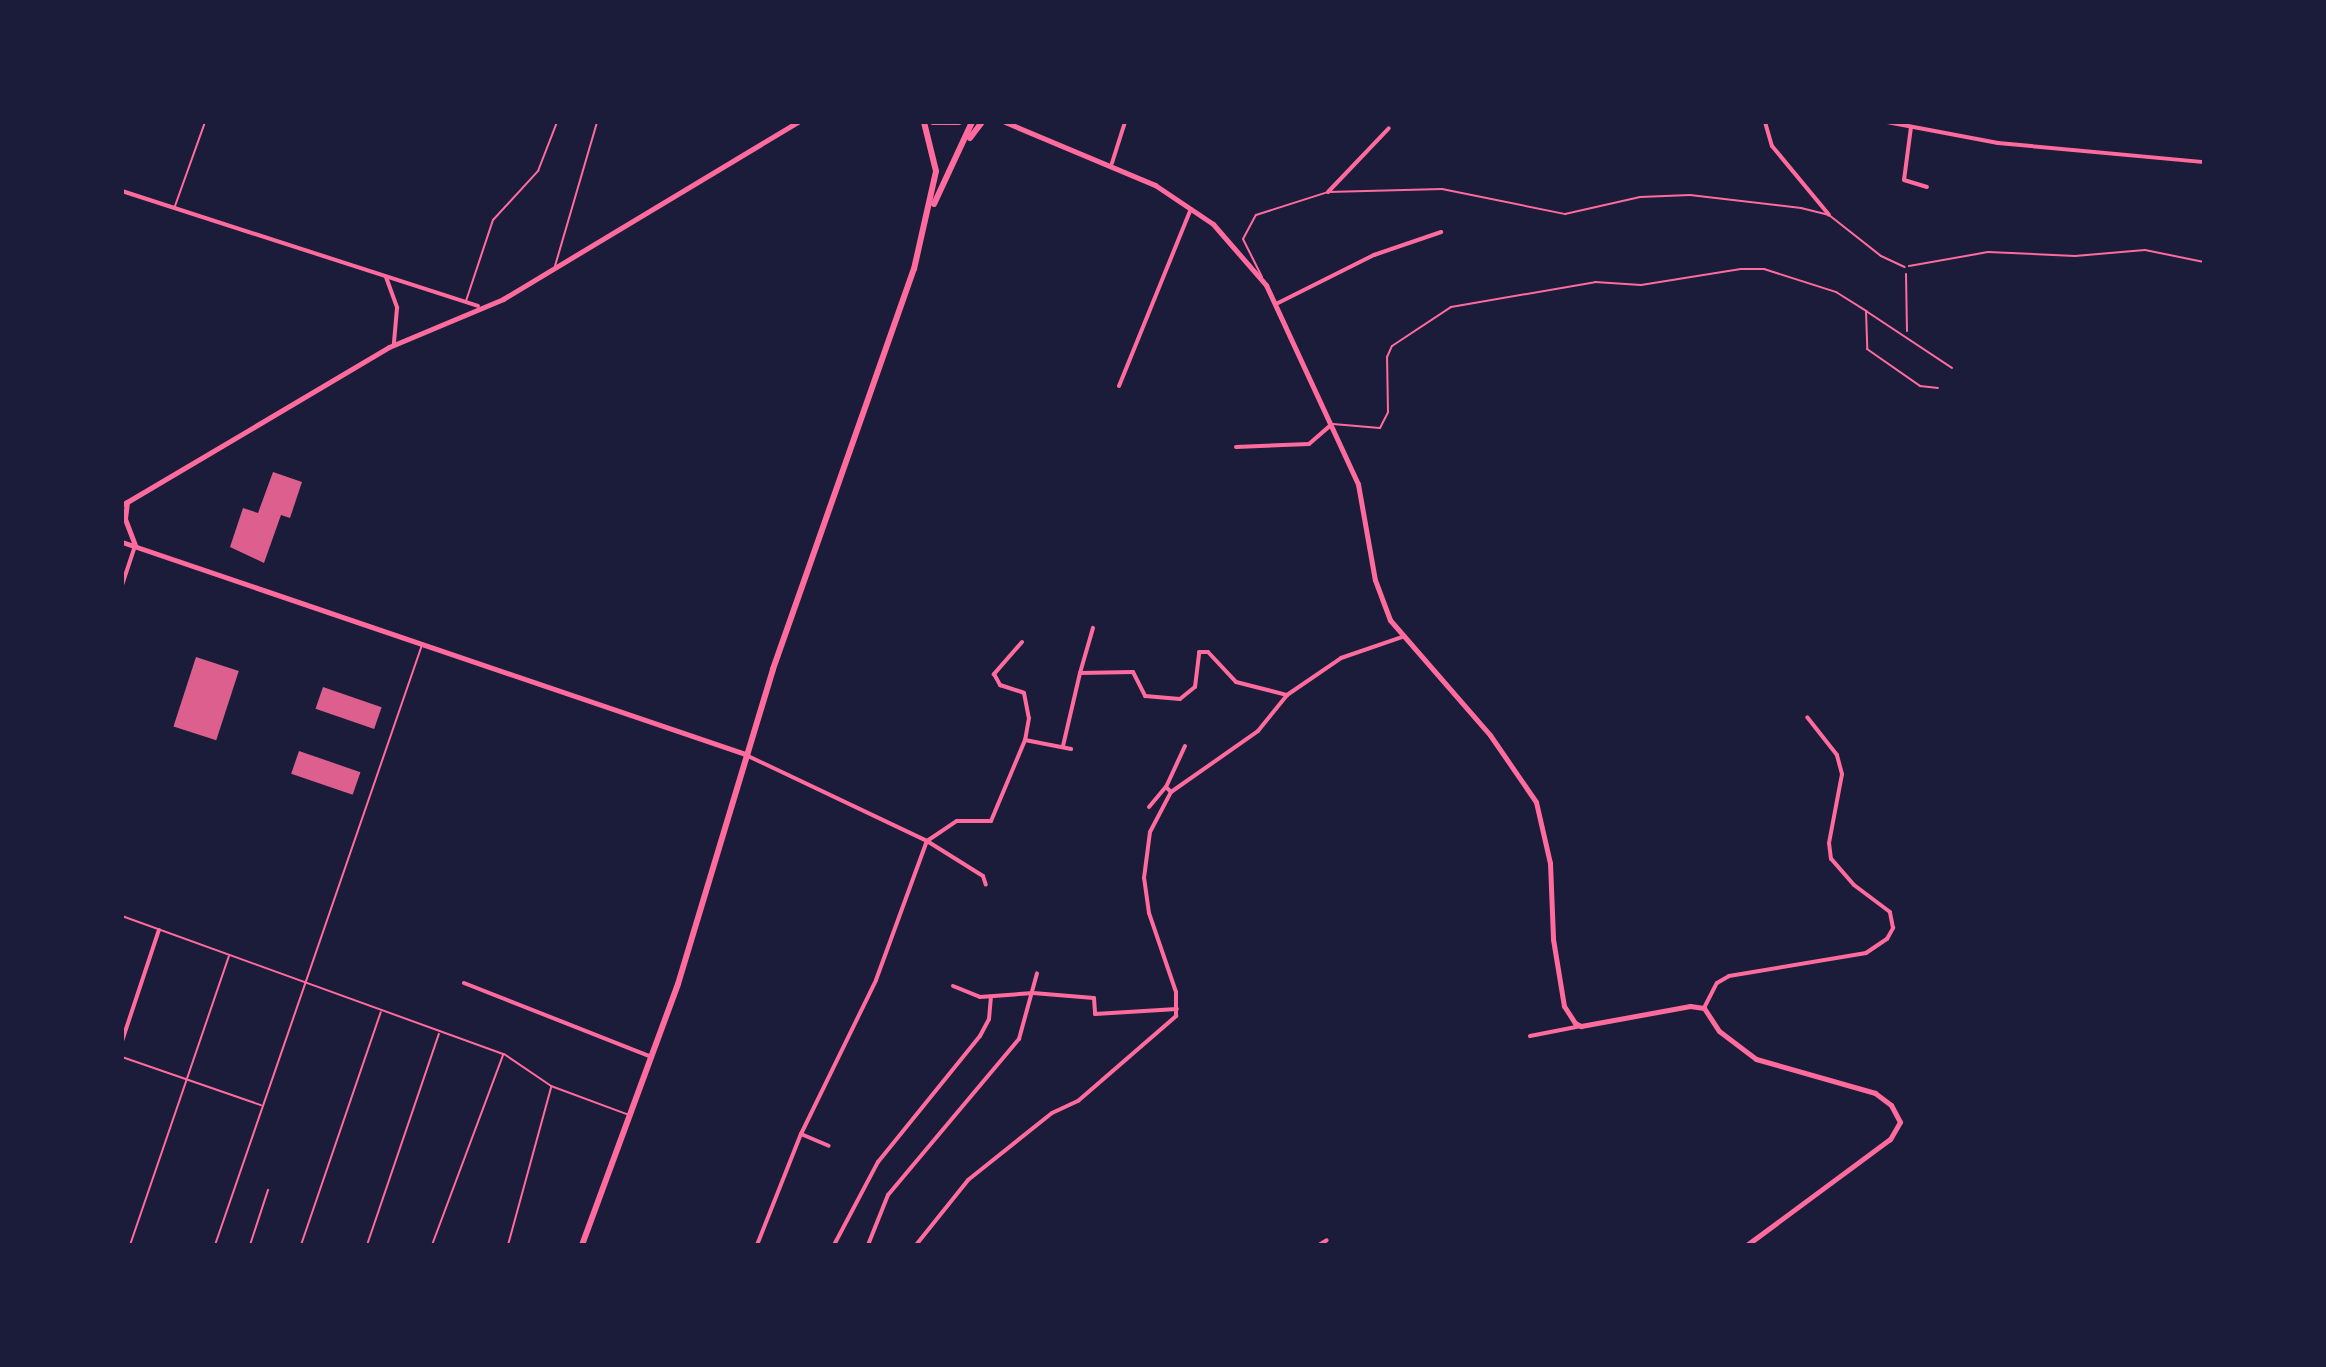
<!DOCTYPE html>
<html>
<head>
<meta charset="utf-8">
<style>
  body { margin:0 }
  #map { position:relative; width:2326px; height:1367px; overflow:hidden; background:#1b1b3a; font-family:"DejaVu Sans",sans-serif }
  div>[style] { position:absolute }
  .building>* { inset:0; background:#dd5f8e; transform-origin:0 0 }
  .path>* { height:2px; margin:-1px; padding:0 1px; transform-origin:1px; border-radius:1px; background:#ff6b9d }
  .service>* { height:2px; margin:-1px; padding:0 1px; transform-origin:1px; border-radius:1px; background:#ff6b9d }
  .minor>* { height:4px; margin:-2px; padding:0 2px; transform-origin:2px; border-radius:2px; background:#ff6b9d }
  .tertiary>* { height:5px; margin:-2.5px; padding:0 2.5px; transform-origin:2.5px; border-radius:2.5px; background:#ff6b9d }
  .secondary>* { height:6px; margin:-3px; padding:0 3px; transform-origin:3px; border-radius:3px; background:#ff6b9d }
  span { translate:-50% -50%; white-space:nowrap; text-align:center; line-height:1.15; -webkit-text-stroke:8px #1b1b3a; paint-order:stroke }
  .frame { position:absolute; inset:0; border:124px solid #1b1b3a; pointer-events:none }
</style>
</head>
<body>
<div id="map">
  <div class="building">
    <div style="clip-path:polygon(273px 472px,302px 482px,290px 518px,281px 515px,264px 563px,230px 547px,243px 508px,258px 513px)"></div>
    <div style="left:196px;top:657px;width:45px;height:73px;rotate:18deg"></div>
    <div style="left:323px;top:687px;width:62px;height:23px;rotate:19deg"></div>
    <div style="left:299px;top:751px;width:65px;height:24px;rotate:19deg"></div>
  </div>
  <div class="path">
    <div style="left:1909px;top:266px;width:80px;rotate:-10deg"></div>
    <div style="left:1988px;top:252px;width:87px;rotate:2.6deg"></div>
    <div style="left:2075px;top:256px;width:70px;rotate:-4.9deg"></div>
    <div style="left:2145px;top:250px;width:60px;rotate:11.5deg"></div>
    <div style="left:1906px;top:274px;width:57px;rotate:89deg"></div>
  </div>
  <div class="service">
    <div style="left:175px;top:206px;width:89px;rotate:-70.3deg"></div>
    <div style="left:555px;top:266px;width:150px;rotate:-73.7deg"></div>
    <div style="left:1262px;top:277px;width:42px;rotate:-116.6deg"></div>
    <div style="left:1243px;top:239px;width:27px;rotate:-62deg"></div>
    <div style="left:1256px;top:215px;width:76px;rotate:-17.7deg"></div>
    <div style="left:1328px;top:192px;width:114px;rotate:-1.5deg"></div>
    <div style="left:1442px;top:189px;width:126px;rotate:11.5deg"></div>
    <div style="left:1565px;top:214px;width:77px;rotate:-12.8deg"></div>
    <div style="left:1640px;top:197px;width:50px;rotate:-2.3deg"></div>
    <div style="left:1690px;top:195px;width:112px;rotate:6.7deg"></div>
    <div style="left:1801px;top:208px;width:29px;rotate:14deg"></div>
    <div style="left:1829px;top:215px;width:66px;rotate:38.3deg"></div>
    <div style="left:1881px;top:256px;width:26px;rotate:25deg"></div>
    <div style="left:466px;top:301px;width:85px;rotate:-71.6deg"></div>
    <div style="left:493px;top:220px;width:67px;rotate:-47.4deg"></div>
    <div style="left:538px;top:171px;width:53px;rotate:-68.8deg"></div>
    <div style="left:1866px;top:311px;width:103px;rotate:33.5deg"></div>
    <div style="left:1333px;top:424px;width:47px;rotate:4.9deg"></div>
    <div style="left:1380px;top:428px;width:18px;rotate:-63deg"></div>
    <div style="left:1388px;top:412px;width:55px;rotate:-91deg"></div>
    <div style="left:1387px;top:357px;width:12px;rotate:-66deg"></div>
    <div style="left:1392px;top:346px;width:71px;rotate:-33.5deg"></div>
    <div style="left:1451px;top:307px;width:146px;rotate:-9.8deg"></div>
    <div style="left:1595px;top:282px;width:46px;rotate:3.7deg"></div>
    <div style="left:1641px;top:285px;width:101px;rotate:-9.1deg"></div>
    <div style="left:1741px;top:269px;width:23px"></div>
    <div style="left:1764px;top:269px;width:76px;rotate:17.7deg"></div>
    <div style="left:1836px;top:292px;width:36px;rotate:32deg"></div>
    <div style="left:1866px;top:311px;width:38px;rotate:88deg"></div>
    <div style="left:1867px;top:349px;width:65px;rotate:34.9deg"></div>
    <div style="left:1920px;top:386px;width:18px;rotate:6deg"></div>
    <div style="left:122px;top:916px;width:406px;rotate:19.9deg"></div>
    <div style="left:504px;top:1054px;width:57px;rotate:34.2deg"></div>
    <div style="left:551px;top:1086px;width:83px;rotate:20.4deg"></div>
    <div style="left:122px;top:1057px;width:147px;rotate:19.1deg"></div>
    <div style="left:130px;top:1245px;width:305px;rotate:-71.1deg"></div>
    <div style="left:215px;top:1245px;width:635px;rotate:-70.97deg"></div>
    <div style="left:250px;top:1245px;width:58px;rotate:-71.9deg"></div>
    <div style="left:301px;top:1245px;width:246px;rotate:-71.1deg"></div>
    <div style="left:367px;top:1245px;width:223px;rotate:-71.2deg"></div>
    <div style="left:432px;top:1245px;width:203px;rotate:-69.5deg"></div>
    <div style="left:508px;top:1245px;width:163px;rotate:-74.7deg"></div>
  </div>
  <div class="minor">
    <div style="left:1765px;top:122px;width:25px;rotate:74deg"></div>
    <div style="left:1772px;top:146px;width:89px;rotate:50.4deg"></div>
    <div style="left:1887px;top:122px;width:113px;rotate:10.7deg"></div>
    <div style="left:1998px;top:143px;width:207px;rotate:5.3deg"></div>
    <div style="left:1911px;top:127px;width:53px;rotate:97.5deg"></div>
    <div style="left:1904px;top:180px;width:24px;rotate:17deg"></div>
    <div style="left:1112px;top:163px;width:43px;rotate:-72.4deg"></div>
    <div style="left:122px;top:191px;width:374px;rotate:17.9deg"></div>
    <div style="left:1328px;top:192px;width:88px;rotate:-46.4deg"></div>
    <div style="left:386px;top:277px;width:33px;rotate:70deg"></div>
    <div style="left:397px;top:308px;width:36px;rotate:95deg"></div>
    <div style="left:1276px;top:304px;width:110px;rotate:-26.6deg"></div>
    <div style="left:1374px;top:255px;width:71px;rotate:-18.9deg"></div>
    <div style="left:1119px;top:386px;width:191px;rotate:-67.9deg"></div>
    <div style="left:1236px;top:447px;width:73px;rotate:-2.4deg"></div>
    <div style="left:1309px;top:444px;width:28px;rotate:-41deg"></div>
    <div style="left:122px;top:585px;width:41px;rotate:-71.6deg"></div>
    <div style="left:1022px;top:642px;width:43px;rotate:131.2deg"></div>
    <div style="left:994px;top:674px;width:13px;rotate:61deg"></div>
    <div style="left:1000px;top:685px;width:25px;rotate:18deg"></div>
    <div style="left:1024px;top:693px;width:25px;rotate:79deg"></div>
    <div style="left:1029px;top:718px;width:22px;rotate:100deg"></div>
    <div style="left:1080px;top:673px;width:47px;rotate:-73.9deg"></div>
    <div style="left:1063px;top:746px;width:75px;rotate:-76.9deg"></div>
    <div style="left:1080px;top:673px;width:53px;rotate:-1.1deg"></div>
    <div style="left:1133px;top:672px;width:27px;rotate:63deg"></div>
    <div style="left:1145px;top:696px;width:35px;rotate:5deg"></div>
    <div style="left:1180px;top:699px;width:19px;rotate:-39deg"></div>
    <div style="left:1195px;top:687px;width:35px;rotate:-83deg"></div>
    <div style="left:1199px;top:652px;width:9px"></div>
    <div style="left:1208px;top:652px;width:41px;rotate:47deg"></div>
    <div style="left:1236px;top:682px;width:53px;rotate:14.3deg"></div>
    <div style="left:748px;top:756px;width:198px;rotate:25.4deg"></div>
    <div style="left:927px;top:841px;width:66px;rotate:32deg"></div>
    <div style="left:983px;top:876px;width:9px;rotate:72deg"></div>
    <div style="left:1171px;top:792px;width:7px;rotate:-135deg"></div>
    <div style="left:1166px;top:787px;width:45px;rotate:-65.1deg"></div>
    <div style="left:1149px;top:807px;width:26px;rotate:-50deg"></div>
    <div style="left:464px;top:983px;width:202px;rotate:21.5deg"></div>
    <div style="left:953px;top:986px;width:29px;rotate:22deg"></div>
    <div style="left:980px;top:997px;width:53px;rotate:-4.3deg"></div>
    <div style="left:1033px;top:993px;width:61px;rotate:4.7deg"></div>
    <div style="left:1094px;top:998px;width:16px;rotate:86deg"></div>
    <div style="left:1095px;top:1014px;width:82px;rotate:-3.5deg"></div>
    <div style="left:1704px;top:1008px;width:28px;rotate:-63deg"></div>
    <div style="left:1717px;top:983px;width:14px;rotate:-30deg"></div>
    <div style="left:1729px;top:976px;width:139px;rotate:-9.5deg"></div>
    <div style="left:1866px;top:953px;width:25px;rotate:-34deg"></div>
    <div style="left:1887px;top:939px;width:13px;rotate:-61deg"></div>
    <div style="left:1893px;top:928px;width:16px;rotate:-101deg"></div>
    <div style="left:1890px;top:912px;width:45px;rotate:-143.1deg"></div>
    <div style="left:1854px;top:885px;width:35px;rotate:-131deg"></div>
    <div style="left:1831px;top:859px;width:16px;rotate:-97deg"></div>
    <div style="left:1829px;top:843px;width:70px;rotate:-79.3deg"></div>
    <div style="left:1842px;top:774px;width:20px;rotate:-105deg"></div>
    <div style="left:1837px;top:755px;width:48px;rotate:-128.3deg"></div>
    <div style="left:1530px;top:1036px;width:52px;rotate:-11.1deg"></div>
    <div style="left:122px;top:1041px;width:117px;rotate:-71.6deg"></div>
    <div style="left:801px;top:1134px;width:30px;rotate:23deg"></div>
    <div style="left:757px;top:1245px;width:119px;rotate:-68.4deg"></div>
    <div style="left:801px;top:1134px;width:171px;rotate:-64deg"></div>
    <div style="left:876px;top:980px;width:148px;rotate:-69.9deg"></div>
    <div style="left:927px;top:841px;width:36px;rotate:-34deg"></div>
    <div style="left:957px;top:821px;width:34px"></div>
    <div style="left:991px;top:821px;width:88px;rotate:-67.2deg"></div>
    <div style="left:1025px;top:740px;width:47px;rotate:11.1deg"></div>
    <div style="left:834px;top:1245px;width:94px;rotate:-62.1deg"></div>
    <div style="left:878px;top:1162px;width:162px;rotate:-51deg"></div>
    <div style="left:980px;top:1036px;width:19px;rotate:-62deg"></div>
    <div style="left:989px;top:1019px;width:21px;rotate:-85deg"></div>
    <div style="left:868px;top:1245px;width:54px;rotate:-68.2deg"></div>
    <div style="left:888px;top:1195px;width:204px;rotate:-50deg"></div>
    <div style="left:1019px;top:1039px;width:68px;rotate:-74.7deg"></div>
    <div style="left:916px;top:1245px;width:83px;rotate:-51.3deg"></div>
    <div style="left:968px;top:1180px;width:107px;rotate:-38.6deg"></div>
    <div style="left:1052px;top:1113px;width:29px;rotate:-25deg"></div>
    <div style="left:1078px;top:1101px;width:130px;rotate:-40.9deg"></div>
    <div style="left:1176px;top:1016px;width:24px;rotate:-90deg"></div>
    <div style="left:1176px;top:992px;width:83px;rotate:-108.9deg"></div>
    <div style="left:1149px;top:913px;width:35px;rotate:-98deg"></div>
    <div style="left:1144px;top:878px;width:46px;rotate:-82.6deg"></div>
    <div style="left:1150px;top:832px;width:45px;rotate:-62.3deg"></div>
    <div style="left:1171px;top:792px;width:106px;rotate:-35deg"></div>
    <div style="left:1258px;top:731px;width:46px;rotate:-51.1deg"></div>
    <div style="left:1287px;top:695px;width:65px;rotate:-34.4deg"></div>
    <div style="left:1341px;top:658px;width:65px;rotate:-19deg"></div>
    <div style="left:1319px;top:1245px;width:9px;rotate:-32deg"></div>
  </div>
  <div class="tertiary">
    <div style="left:1005px;top:122px;width:163px;rotate:22.8deg"></div>
    <div style="left:1155px;top:185px;width:70px;rotate:33.9deg"></div>
    <div style="left:1213px;top:224px;width:81px;rotate:49deg"></div>
    <div style="left:1266px;top:285px;width:219px;rotate:65.2deg"></div>
    <div style="left:1358px;top:484px;width:97px;rotate:80deg"></div>
    <div style="left:1375px;top:580px;width:43px;rotate:69.4deg"></div>
    <div style="left:1390px;top:620px;width:152px;rotate:49deg"></div>
    <div style="left:1490px;top:735px;width:81px;rotate:55.5deg"></div>
    <div style="left:1536px;top:802px;width:63px;rotate:77.1deg"></div>
    <div style="left:1550px;top:863px;width:76px;rotate:87.7deg"></div>
    <div style="left:1553px;top:939px;width:68px;rotate:80.7deg"></div>
    <div style="left:1564px;top:1006px;width:20px;rotate:57deg"></div>
    <div style="left:1575px;top:1023px;width:7px;rotate:27deg"></div>
    <div style="left:1581px;top:1026px;width:111px;rotate:-10.4deg"></div>
    <div style="left:1690px;top:1006px;width:14px;rotate:8deg"></div>
    <div style="left:1704px;top:1008px;width:27px;rotate:57deg"></div>
    <div style="left:1719px;top:1031px;width:46px;rotate:37.1deg"></div>
    <div style="left:1756px;top:1059px;width:124px;rotate:15.9deg"></div>
    <div style="left:1875px;top:1093px;width:20px;rotate:37deg"></div>
    <div style="left:1891px;top:1105px;width:19px;rotate:62deg"></div>
    <div style="left:1900px;top:1122px;width:20px;rotate:120deg"></div>
    <div style="left:1890px;top:1139px;width:178px;rotate:143.5deg"></div>
    <div style="left:127px;top:502px;width:17px;rotate:97deg"></div>
    <div style="left:125px;top:519px;width:28px;rotate:69deg"></div>
    <div style="left:122px;top:505px;width:310px;rotate:-30.6deg"></div>
    <div style="left:389px;top:347px;width:124px;rotate:-22.8deg"></div>
    <div style="left:503px;top:299px;width:344px;rotate:-31deg"></div>
    <div style="left:122px;top:542px;width:658px;rotate:18.79deg"></div>
  </div>
  <div class="secondary">
    <div style="left:933px;top:122px;width:26px"></div>
    <div style="left:970px;top:138px;width:20px;rotate:-53deg"></div>
    <div style="left:934px;top:204px;width:90px;rotate:-65.1deg"></div>
    <div style="left:582px;top:1245px;width:278px;rotate:-69.8deg"></div>
    <div style="left:678px;top:984px;width:329px;rotate:-73.2deg"></div>
    <div style="left:773px;top:669px;width:424px;rotate:-70.6deg"></div>
    <div style="left:914px;top:269px;width:100px;rotate:-77.3deg"></div>
    <div style="left:936px;top:171px;width:50px;rotate:-103.8deg"></div>
  </div>
  <div class="frame"></div>
</div>
</body>
</html>
